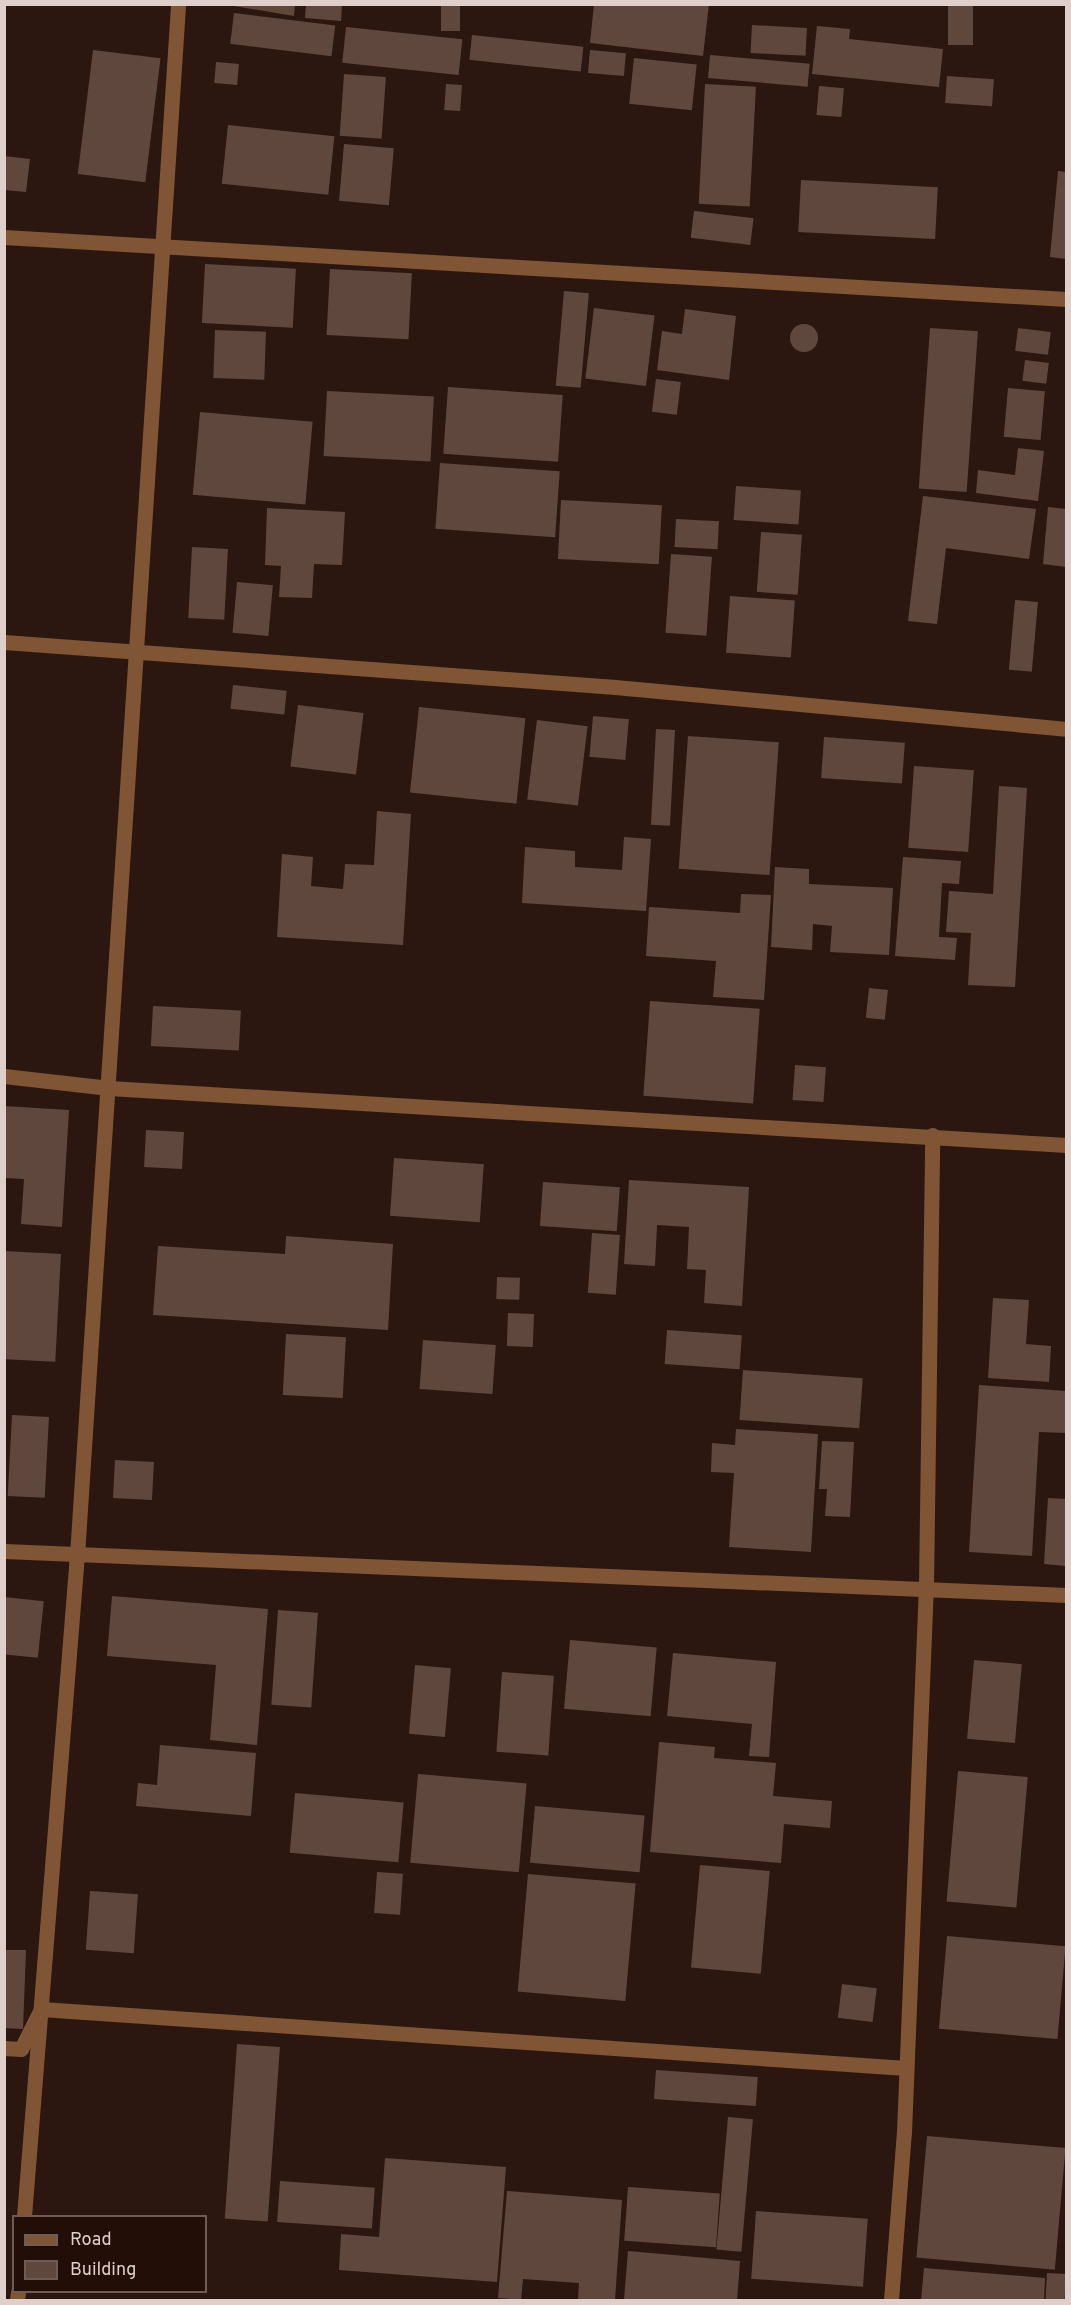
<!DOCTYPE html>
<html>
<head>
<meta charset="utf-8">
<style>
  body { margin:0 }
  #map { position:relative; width:1071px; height:2305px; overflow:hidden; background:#2c1710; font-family:Overpass,sans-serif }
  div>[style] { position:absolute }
  .building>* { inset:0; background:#60473e; transform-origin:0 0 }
  .round { border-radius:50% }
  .minor>* { height:15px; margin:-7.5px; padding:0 7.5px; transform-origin:7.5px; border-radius:7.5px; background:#805535 }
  span { translate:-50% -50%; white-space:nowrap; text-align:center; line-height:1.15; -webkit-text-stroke:6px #220e07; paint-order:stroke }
  .frame { position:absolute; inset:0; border:6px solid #decfca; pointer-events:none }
  .legend { position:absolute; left:12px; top:2215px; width:195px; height:78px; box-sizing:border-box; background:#220e07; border:2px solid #6d5b55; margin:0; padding:8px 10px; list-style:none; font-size:18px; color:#decfca }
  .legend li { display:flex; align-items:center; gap:12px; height:30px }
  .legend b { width:30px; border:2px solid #6d5b55 }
</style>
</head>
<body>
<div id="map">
  <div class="building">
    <div style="clip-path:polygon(222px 4px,295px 4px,294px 16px)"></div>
    <div style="clip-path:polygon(306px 4px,342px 4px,341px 21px,305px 18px)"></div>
    <div style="left:441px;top:4px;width:19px;height:27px"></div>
    <div style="clip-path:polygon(594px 4px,709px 4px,703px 56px,590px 43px)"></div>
    <div style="left:948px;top:4px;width:25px;height:41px"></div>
    <div style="left:234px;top:13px;width:102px;height:31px;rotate:7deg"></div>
    <div style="left:752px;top:25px;width:55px;height:28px;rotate:3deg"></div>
    <div style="clip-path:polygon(817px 26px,850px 29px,849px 39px,943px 49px,939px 87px,812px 74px)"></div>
    <div style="left:346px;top:27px;width:117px;height:36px;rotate:6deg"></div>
    <div style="left:472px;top:35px;width:112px;height:25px;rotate:6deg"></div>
    <div style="left:93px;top:50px;width:68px;height:125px;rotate:7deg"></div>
    <div style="left:590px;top:50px;width:36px;height:23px;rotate:5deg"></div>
    <div style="left:710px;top:55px;width:100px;height:23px;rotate:5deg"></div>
    <div style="left:634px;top:58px;width:63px;height:46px;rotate:6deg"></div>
    <div style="left:216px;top:62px;width:23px;height:21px;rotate:5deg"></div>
    <div style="left:344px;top:74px;width:42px;height:62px;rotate:4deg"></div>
    <div style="left:947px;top:76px;width:47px;height:27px;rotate:4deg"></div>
    <div style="left:446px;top:84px;width:16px;height:26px;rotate:4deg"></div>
    <div style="left:705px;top:84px;width:51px;height:120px;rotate:3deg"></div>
    <div style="left:819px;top:86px;width:25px;height:29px;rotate:5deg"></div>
    <div style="left:228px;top:125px;width:107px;height:59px;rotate:6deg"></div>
    <div style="left:344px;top:144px;width:50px;height:57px;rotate:5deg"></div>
    <div style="clip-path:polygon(4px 156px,30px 159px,26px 192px,4px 190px)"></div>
    <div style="clip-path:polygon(1058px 171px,1066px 172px,1066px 259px,1050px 257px)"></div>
    <div style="left:801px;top:180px;width:137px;height:52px;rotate:3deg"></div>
    <div style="left:694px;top:211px;width:60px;height:27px;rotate:7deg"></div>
    <div style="left:205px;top:264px;width:91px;height:59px;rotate:3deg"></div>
    <div style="left:330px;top:269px;width:82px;height:66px;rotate:3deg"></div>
    <div style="left:564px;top:291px;width:25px;height:95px;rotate:5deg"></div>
    <div style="left:594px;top:308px;width:61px;height:71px;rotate:7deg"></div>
    <div style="clip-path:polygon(685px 309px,736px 316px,729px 380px,657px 370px,662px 331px,682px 334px)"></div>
    <div class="round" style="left:790px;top:324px;width:28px;height:28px"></div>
    <div style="left:930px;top:328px;width:48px;height:161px;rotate:4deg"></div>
    <div style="left:1018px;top:328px;width:33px;height:23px;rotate:7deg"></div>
    <div style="left:215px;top:330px;width:51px;height:48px;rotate:2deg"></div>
    <div style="left:1025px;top:360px;width:24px;height:21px;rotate:7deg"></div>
    <div style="left:656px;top:379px;width:25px;height:33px;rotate:7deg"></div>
    <div style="left:448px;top:387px;width:115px;height:67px;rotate:4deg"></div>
    <div style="left:1008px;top:388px;width:37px;height:49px;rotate:5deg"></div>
    <div style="left:327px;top:391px;width:107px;height:65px;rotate:3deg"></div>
    <div style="left:200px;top:412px;width:113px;height:83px;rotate:5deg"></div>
    <div style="clip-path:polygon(1018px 448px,1044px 451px,1038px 501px,976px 493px,978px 470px,1015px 475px)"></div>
    <div style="left:440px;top:463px;width:120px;height:66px;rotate:4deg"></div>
    <div style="left:736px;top:486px;width:65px;height:34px;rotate:4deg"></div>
    <div style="clip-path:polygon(923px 496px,1036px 509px,1029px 559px,946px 548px,937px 624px,908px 621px)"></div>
    <div style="left:561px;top:500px;width:101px;height:59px;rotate:3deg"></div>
    <div style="clip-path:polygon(1048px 507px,1066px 509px,1066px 567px,1043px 564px)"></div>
    <div style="clip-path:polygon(267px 508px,345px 512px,342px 565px,314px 564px,312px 598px,279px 597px,281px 566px,265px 565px)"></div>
    <div style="left:676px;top:519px;width:43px;height:28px;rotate:3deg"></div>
    <div style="left:761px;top:532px;width:41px;height:60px;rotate:4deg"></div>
    <div style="left:192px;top:547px;width:36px;height:71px;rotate:3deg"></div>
    <div style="left:671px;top:554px;width:41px;height:79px;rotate:4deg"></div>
    <div style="left:237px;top:582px;width:36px;height:51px;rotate:5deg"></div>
    <div style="left:730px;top:596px;width:65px;height:57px;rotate:4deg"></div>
    <div style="left:1015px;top:600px;width:23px;height:70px;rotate:5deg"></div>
    <div style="left:233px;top:685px;width:54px;height:24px;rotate:6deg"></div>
    <div style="left:298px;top:705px;width:66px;height:62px;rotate:7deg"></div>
    <div style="left:419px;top:707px;width:107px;height:86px;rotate:6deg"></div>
    <div style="left:593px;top:716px;width:36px;height:41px;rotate:5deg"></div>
    <div style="left:537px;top:720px;width:51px;height:80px;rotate:7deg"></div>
    <div style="left:656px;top:729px;width:19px;height:96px;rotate:3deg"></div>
    <div style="left:688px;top:736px;width:91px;height:133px;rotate:4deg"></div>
    <div style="left:824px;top:737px;width:81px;height:41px;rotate:4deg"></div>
    <div style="left:914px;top:766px;width:60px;height:82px;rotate:4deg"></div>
    <div style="clip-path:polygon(999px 786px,1027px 788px,1015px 987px,968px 985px,971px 933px,946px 932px,949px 891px,993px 894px)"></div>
    <div style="clip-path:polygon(377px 811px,411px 814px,403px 945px,277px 937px,282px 854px,313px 857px,311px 886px,343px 889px,345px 864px,374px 865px)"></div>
    <div style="clip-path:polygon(624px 837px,651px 839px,646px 911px,522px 903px,525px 847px,575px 851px,575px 867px,622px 870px)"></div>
    <div style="clip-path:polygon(903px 857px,961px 861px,959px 884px,942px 883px,939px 937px,957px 938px,955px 960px,895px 956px)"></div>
    <div style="clip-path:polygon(775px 867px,809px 869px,809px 884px,893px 888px,889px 955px,830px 952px,832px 926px,813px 924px,812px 950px,771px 947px)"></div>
    <div style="clip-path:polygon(741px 894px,771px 895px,764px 1000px,713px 997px,716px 961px,646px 956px,649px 907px,740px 913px)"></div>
    <div style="left:869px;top:988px;width:19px;height:30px;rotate:6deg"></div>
    <div style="left:650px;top:1001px;width:110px;height:95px;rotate:4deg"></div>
    <div style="left:153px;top:1006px;width:88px;height:40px;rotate:3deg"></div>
    <div style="left:795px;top:1065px;width:31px;height:35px;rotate:4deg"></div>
    <div style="clip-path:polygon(4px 1106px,69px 1110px,62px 1227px,21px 1224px,24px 1179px,4px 1178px)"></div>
    <div style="left:146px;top:1130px;width:38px;height:37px;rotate:3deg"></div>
    <div style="left:394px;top:1158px;width:90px;height:58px;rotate:4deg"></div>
    <div style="clip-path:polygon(629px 1180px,749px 1187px,742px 1306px,704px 1303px,706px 1270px,687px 1269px,689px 1227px,657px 1225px,655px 1266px,624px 1264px)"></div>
    <div style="left:543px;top:1182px;width:77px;height:44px;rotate:4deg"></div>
    <div style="left:592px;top:1233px;width:28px;height:60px;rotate:4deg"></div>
    <div style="clip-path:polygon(286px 1236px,393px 1244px,388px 1330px,153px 1315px,158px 1246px,285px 1254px)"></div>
    <div style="left:4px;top:1251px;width:57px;height:108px;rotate:3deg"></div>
    <div style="left:497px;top:1277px;width:23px;height:22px;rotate:2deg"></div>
    <div style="clip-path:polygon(993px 1298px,1029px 1300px,1026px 1344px,1051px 1346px,1049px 1382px,988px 1378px)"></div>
    <div style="left:508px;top:1313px;width:26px;height:33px;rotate:2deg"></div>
    <div style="left:667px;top:1330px;width:75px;height:34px;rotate:4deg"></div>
    <div style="left:286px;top:1334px;width:60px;height:61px;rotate:3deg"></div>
    <div style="left:423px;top:1340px;width:73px;height:49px;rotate:4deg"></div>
    <div style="left:743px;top:1370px;width:120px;height:50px;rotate:4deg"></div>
    <div style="clip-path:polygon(979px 1385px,1066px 1391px,1066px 1433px,1039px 1432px,1032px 1556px,969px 1552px)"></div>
    <div style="left:12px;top:1415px;width:37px;height:81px;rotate:3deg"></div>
    <div style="clip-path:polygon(736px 1429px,818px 1434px,811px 1552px,729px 1547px,734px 1473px,711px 1472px,712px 1443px,735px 1445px)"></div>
    <div style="clip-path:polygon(822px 1441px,854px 1442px,850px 1517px,825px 1516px,827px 1489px,819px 1489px)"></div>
    <div style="left:115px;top:1460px;width:39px;height:38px;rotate:3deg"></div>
    <div style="clip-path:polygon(1048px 1498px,1066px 1499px,1066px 1566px,1044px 1564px)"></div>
    <div style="clip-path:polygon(112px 1596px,268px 1609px,257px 1745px,210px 1740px,216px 1665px,107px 1656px)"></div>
    <div style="left:4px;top:1597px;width:40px;height:57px;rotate:6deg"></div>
    <div style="left:278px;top:1610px;width:40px;height:95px;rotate:4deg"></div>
    <div style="left:570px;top:1640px;width:87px;height:69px;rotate:5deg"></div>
    <div style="clip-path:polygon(673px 1653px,776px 1662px,769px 1757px,749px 1756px,752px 1724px,667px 1716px)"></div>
    <div style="left:974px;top:1660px;width:48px;height:79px;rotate:5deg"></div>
    <div style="left:415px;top:1665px;width:36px;height:69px;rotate:5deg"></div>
    <div style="left:502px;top:1672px;width:52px;height:80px;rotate:4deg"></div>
    <div style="clip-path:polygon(659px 1742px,715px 1747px,714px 1758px,776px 1763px,773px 1796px,832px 1801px,830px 1828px,784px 1824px,781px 1863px,650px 1852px)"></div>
    <div style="clip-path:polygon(160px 1745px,256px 1753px,251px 1816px,136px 1806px,138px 1783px,157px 1785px)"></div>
    <div style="left:958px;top:1771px;width:70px;height:131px;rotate:5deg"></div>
    <div style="left:418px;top:1774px;width:109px;height:89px;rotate:5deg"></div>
    <div style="left:295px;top:1793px;width:109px;height:60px;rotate:5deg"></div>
    <div style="left:535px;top:1806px;width:110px;height:57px;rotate:5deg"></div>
    <div style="left:700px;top:1865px;width:70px;height:103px;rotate:5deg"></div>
    <div style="left:377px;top:1872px;width:26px;height:41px;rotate:4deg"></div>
    <div style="left:528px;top:1874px;width:108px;height:118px;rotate:5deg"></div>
    <div style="left:90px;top:1891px;width:48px;height:59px;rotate:4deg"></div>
    <div style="left:947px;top:1936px;width:119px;height:93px;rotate:5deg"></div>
    <div style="clip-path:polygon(4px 1950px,26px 1950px,23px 2029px,4px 2028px)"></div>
    <div style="left:842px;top:1984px;width:35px;height:34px;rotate:7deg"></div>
    <div style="left:237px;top:2044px;width:43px;height:175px;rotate:4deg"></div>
    <div style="left:656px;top:2070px;width:102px;height:29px;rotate:4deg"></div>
    <div style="left:728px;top:2117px;width:25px;height:133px;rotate:5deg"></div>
    <div style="left:927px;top:2136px;width:139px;height:122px;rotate:5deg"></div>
    <div style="clip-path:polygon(385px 2158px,506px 2167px,497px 2282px,339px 2270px,341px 2234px,379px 2237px)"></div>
    <div style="left:280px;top:2181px;width:95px;height:41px;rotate:4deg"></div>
    <div style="left:628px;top:2187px;width:92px;height:54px;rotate:4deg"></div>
    <div style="clip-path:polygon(507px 2191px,622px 2200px,615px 2300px,578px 2300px,579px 2283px,523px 2279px,521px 2300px,498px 2298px)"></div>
    <div style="left:756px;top:2211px;width:112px;height:68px;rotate:4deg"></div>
    <div style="clip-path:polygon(628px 2251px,740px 2261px,737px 2300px,624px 2300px)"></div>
    <div style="clip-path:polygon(924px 2268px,1045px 2278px,1044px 2300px,921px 2300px)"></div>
    <div style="left:1047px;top:2273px;width:19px;height:27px;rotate:3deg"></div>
  </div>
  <div class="minor">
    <div style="left:4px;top:237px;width:1064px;rotate:3.34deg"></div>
    <div style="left:4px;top:642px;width:613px;rotate:4.21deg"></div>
    <div style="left:615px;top:687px;width:453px;rotate:5.3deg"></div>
    <div style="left:4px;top:1076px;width:106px;rotate:6.5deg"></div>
    <div style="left:109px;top:1088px;width:959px;rotate:3.41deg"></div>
    <div style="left:4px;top:1551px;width:1063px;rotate:2.37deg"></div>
    <div style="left:4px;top:2048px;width:17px;rotate:3deg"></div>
    <div style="left:21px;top:2049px;width:45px;rotate:-63.4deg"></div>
    <div style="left:41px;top:2009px;width:867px;rotate:3.9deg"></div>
    <div style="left:24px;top:2216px;width:663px;rotate:-85.42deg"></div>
    <div style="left:77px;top:1555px;width:1554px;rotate:-86.27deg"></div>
    <div style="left:17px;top:2300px;width:8px;rotate:-83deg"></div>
    <div style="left:891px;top:2300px;width:169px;rotate:-85.6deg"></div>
    <div style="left:904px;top:2132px;width:547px;rotate:-87.7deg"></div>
    <div style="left:926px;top:1585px;width:450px;rotate:-89.2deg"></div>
  </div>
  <div class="frame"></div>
  <ul class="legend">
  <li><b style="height:8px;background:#805535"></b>Road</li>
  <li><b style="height:16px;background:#60473e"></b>Building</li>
  </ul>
</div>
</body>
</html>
